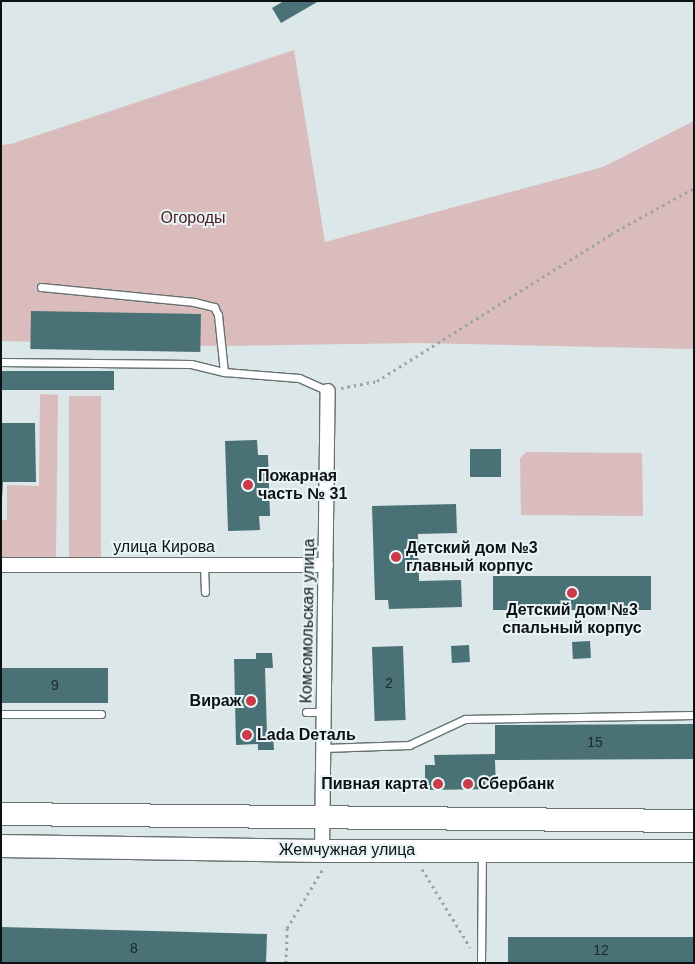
<!DOCTYPE html>
<html>
<head>
<meta charset="utf-8">
<style>
  body { margin:0 }
  #map { position:relative; width:695px; height:964px; overflow:hidden; background:#dbe7e8; font-family:Helvetica,sans-serif }
  div>[style] { position:absolute }
  .green>* { inset:0; background:#d9bcbb; transform-origin:0 0 }
  .building>* { inset:0; background:#4a7176; transform-origin:0 0 }
  .path>* { height:3px; margin-top:-1.5px; transform-origin:0; background:repeating-linear-gradient(90deg,#9ba4a5 0 2.5px,transparent 0 6.5px) }
  .roads { filter:drop-shadow(1px 0 #667172) drop-shadow(-1px 0 #667172) drop-shadow(0 1px #667172) drop-shadow(0 -1px #667172) }
  .lane>* { height:7px; margin:-3.5px; padding:0 3.5px; transform-origin:3.5px; border-radius:3.5px; background:#fff }
  .street>* { height:14px; margin:-7px; padding:0 7px; transform-origin:7px; border-radius:7px; background:#fff }
  .primary>* { height:22px; margin:-11px; padding:0 11px; transform-origin:11px; border-radius:11px; background:#fff }
  .dots>* { width:14px; height:14px; translate:-50% -50%; box-sizing:border-box; border:2px solid #e8f4f6; border-radius:50% }
  span { translate:-50% -50%; white-space:nowrap; text-align:center; line-height:1.15; -webkit-text-stroke:4px #e8f4f6; paint-order:stroke }
  .number-label { font-size:14px; color:#1c292b }
  .number-label span { -webkit-text-stroke-width:0 }
  .park-label { font-size:16px; color:#4b1a1d }
  .poi-label { font-size:16px; color:#0d1112; font-weight:700 }
  .left { translate:0 -50%; text-align:left }
  .right { translate:-100% -50%; text-align:right }
  .street-label { font-size:16px; color:#0d1112 }
  .frame { position:absolute; inset:0; border:2px solid #0d1112; pointer-events:none }
</style>
</head>
<body>
<div id="map">
  <div class="green">
    <div style="clip-path:polygon(294px 50px,325px 242px,603px 167px,694px 121px,694px 349px,416px 343px,221px 346px,1px 341px,1px 145px,11px 144px)"></div>
    <div style="clip-path:polygon(40px 394px,58px 395px,56px 560px,1px 560px,1px 520px,7px 520px,7px 485px,39px 486px)"></div>
    <div style="left:69px;top:396px;width:32px;height:164px"></div>
    <div style="clip-path:polygon(526px 452px,642px 453px,643px 516px,521px 515px,520px 458px)"></div>
  </div>
  <div class="building">
    <div style="clip-path:polygon(284px 1px,319px 1px,281px 23px,272px 8px)"></div>
    <div style="left:31px;top:311px;width:170px;height:38px;rotate:1deg"></div>
    <div style="left:114px;top:371px;width:19px;height:113px;rotate:90deg"></div>
    <div style="clip-path:polygon(2px 423px,35px 423px,36px 482px,3px 482px,1px 517px)"></div>
    <div style="clip-path:polygon(257px 440px,258px 455px,268px 455px,270px 516px,259px 516px,260px 530px,228px 531px,225px 441px)"></div>
    <div style="left:470px;top:449px;width:31px;height:28px"></div>
    <div style="clip-path:polygon(456px 504px,457px 533px,418px 534px,419px 581px,461px 580px,462px 607px,389px 609px,388px 600px,375px 600px,372px 506px)"></div>
    <div style="left:493px;top:576px;width:158px;height:34px"></div>
    <div style="left:590px;top:641px;width:17px;height:18px;rotate:87deg"></div>
    <div style="left:469px;top:645px;width:17px;height:18px;rotate:87deg"></div>
    <div style="left:403px;top:646px;width:74px;height:31px;rotate:88deg"></div>
    <div style="clip-path:polygon(256px 653px,272px 653px,273px 668px,265px 668px,267px 734px,273px 734px,274px 750px,258px 750px,258px 744px,236px 745px,234px 659px,256px 659px)"></div>
    <div style="left:1px;top:668px;width:107px;height:35px"></div>
    <div style="clip-path:polygon(694px 724px,694px 759px,495px 760px,496px 789px,425px 790px,425px 765px,435px 765px,434px 755px,495px 754px,495px 725px)"></div>
    <div style="clip-path:polygon(385px 778px,396px 779px,396px 785px,385px 785px)"></div>
    <div style="clip-path:polygon(1px 927px,267px 934px,266px 963px,1px 962px)"></div>
    <div style="left:508px;top:937px;width:186px;height:26px"></div>
  </div>
  <div class="path">
    <div style="left:341px;top:388px;width:37px;rotate:-11deg"></div>
    <div style="left:377px;top:381px;width:276px;rotate:-32.1deg"></div>
    <div style="left:611px;top:234px;width:95px;rotate:-29deg"></div>
    <div style="left:422px;top:869px;width:92px;rotate:58.4deg"></div>
    <div style="left:286px;top:963px;width:35px;rotate:-88deg"></div>
    <div style="left:287px;top:928px;width:69px;rotate:-58.6deg"></div>
  </div>
  <div class="roads">
    <div class="lane">
      <div style="left:41px;top:287px;width:154px;rotate:5.6deg"></div>
      <div style="left:194px;top:302px;width:21px;rotate:14deg"></div>
      <div style="left:214px;top:307px;width:9px;rotate:63deg"></div>
      <div style="left:218px;top:315px;width:57px;rotate:84deg"></div>
      <div style="left:1px;top:362px;width:190px;rotate:0.6deg"></div>
      <div style="left:191px;top:364px;width:34px;rotate:14deg"></div>
      <div style="left:224px;top:372px;width:75px;rotate:4.6deg"></div>
      <div style="left:299px;top:378px;width:32px;rotate:24deg"></div>
      <div style="left:204px;top:565px;width:27px;rotate:88deg"></div>
      <div style="left:306px;top:712px;width:18px"></div>
      <div style="left:1px;top:714px;width:100px"></div>
      <div style="left:324px;top:748px;width:85px;rotate:-2deg"></div>
      <div style="left:409px;top:745px;width:62px;rotate:-24.9deg"></div>
      <div style="left:465px;top:719px;width:229px;rotate:-1deg"></div>
      <div style="left:481px;top:963px;width:110px;rotate:-89.5deg"></div>
    </div>
    <div class="street">
      <div style="left:1px;top:565px;width:325px"></div>
      <div style="left:322px;top:851px;width:460px;rotate:-89.3deg"></div>
    </div>
    <div class="primary">
      <div style="left:1px;top:814px;width:693px;rotate:0.58deg"></div>
      <div style="left:1px;top:846px;width:321px;rotate:0.9deg"></div>
      <div style="left:322px;top:851px;width:372px"></div>
    </div>
  </div>
  <div class="dots">
    <div style="left:248px;top:485px;background:#ca3a48"></div>
    <div style="left:396px;top:557px;background:#ca3a48"></div>
    <div style="left:572px;top:593px;background:#ca3a48"></div>
    <div style="left:251px;top:701px;background:#ca3a48"></div>
    <div style="left:247px;top:735px;background:#ca3a48"></div>
    <div style="left:438px;top:784px;background:#ca3a48"></div>
    <div style="left:468px;top:784px;background:#ca3a48"></div>
  </div>
  <div class="number-label">
    <span style="left:389px;top:683px">2</span>
    <span style="left:55px;top:685px">9</span>
    <span style="left:595px;top:742px">15</span>
    <span style="left:134px;top:948px">8</span>
    <span style="left:601px;top:950px">12</span>
  </div>
  <div class="park-label">
    <span style="left:193px;top:218px">Огороды</span>
  </div>
  <div class="poi-label">
    <span class="left" style="left:258px;top:485px">Пожарная<br>часть № 31</span>
    <span class="left" style="left:406px;top:557px">Детский дом №3<br>главный корпус</span>
    <span style="left:572px;top:619px">Детский дом №3<br>спальный корпус</span>
    <span class="right" style="left:241px;top:701px">Вираж</span>
    <span class="left" style="left:257px;top:735px">Lada Dеталь</span>
    <span class="right" style="left:428px;top:784px">Пивная карта</span>
    <span class="left" style="left:478px;top:784px">Сбербанк</span>
  </div>
  <div class="street-label">
    <span style="left:164px;top:547px">улица Кирова</span>
    <span style="left:308px;top:621px;rotate:-89deg">Комсомольская улица</span>
    <span style="left:347px;top:850px">Жемчужная улица</span>
  </div>
  <div class="frame"></div>
</div>
</body>
</html>
